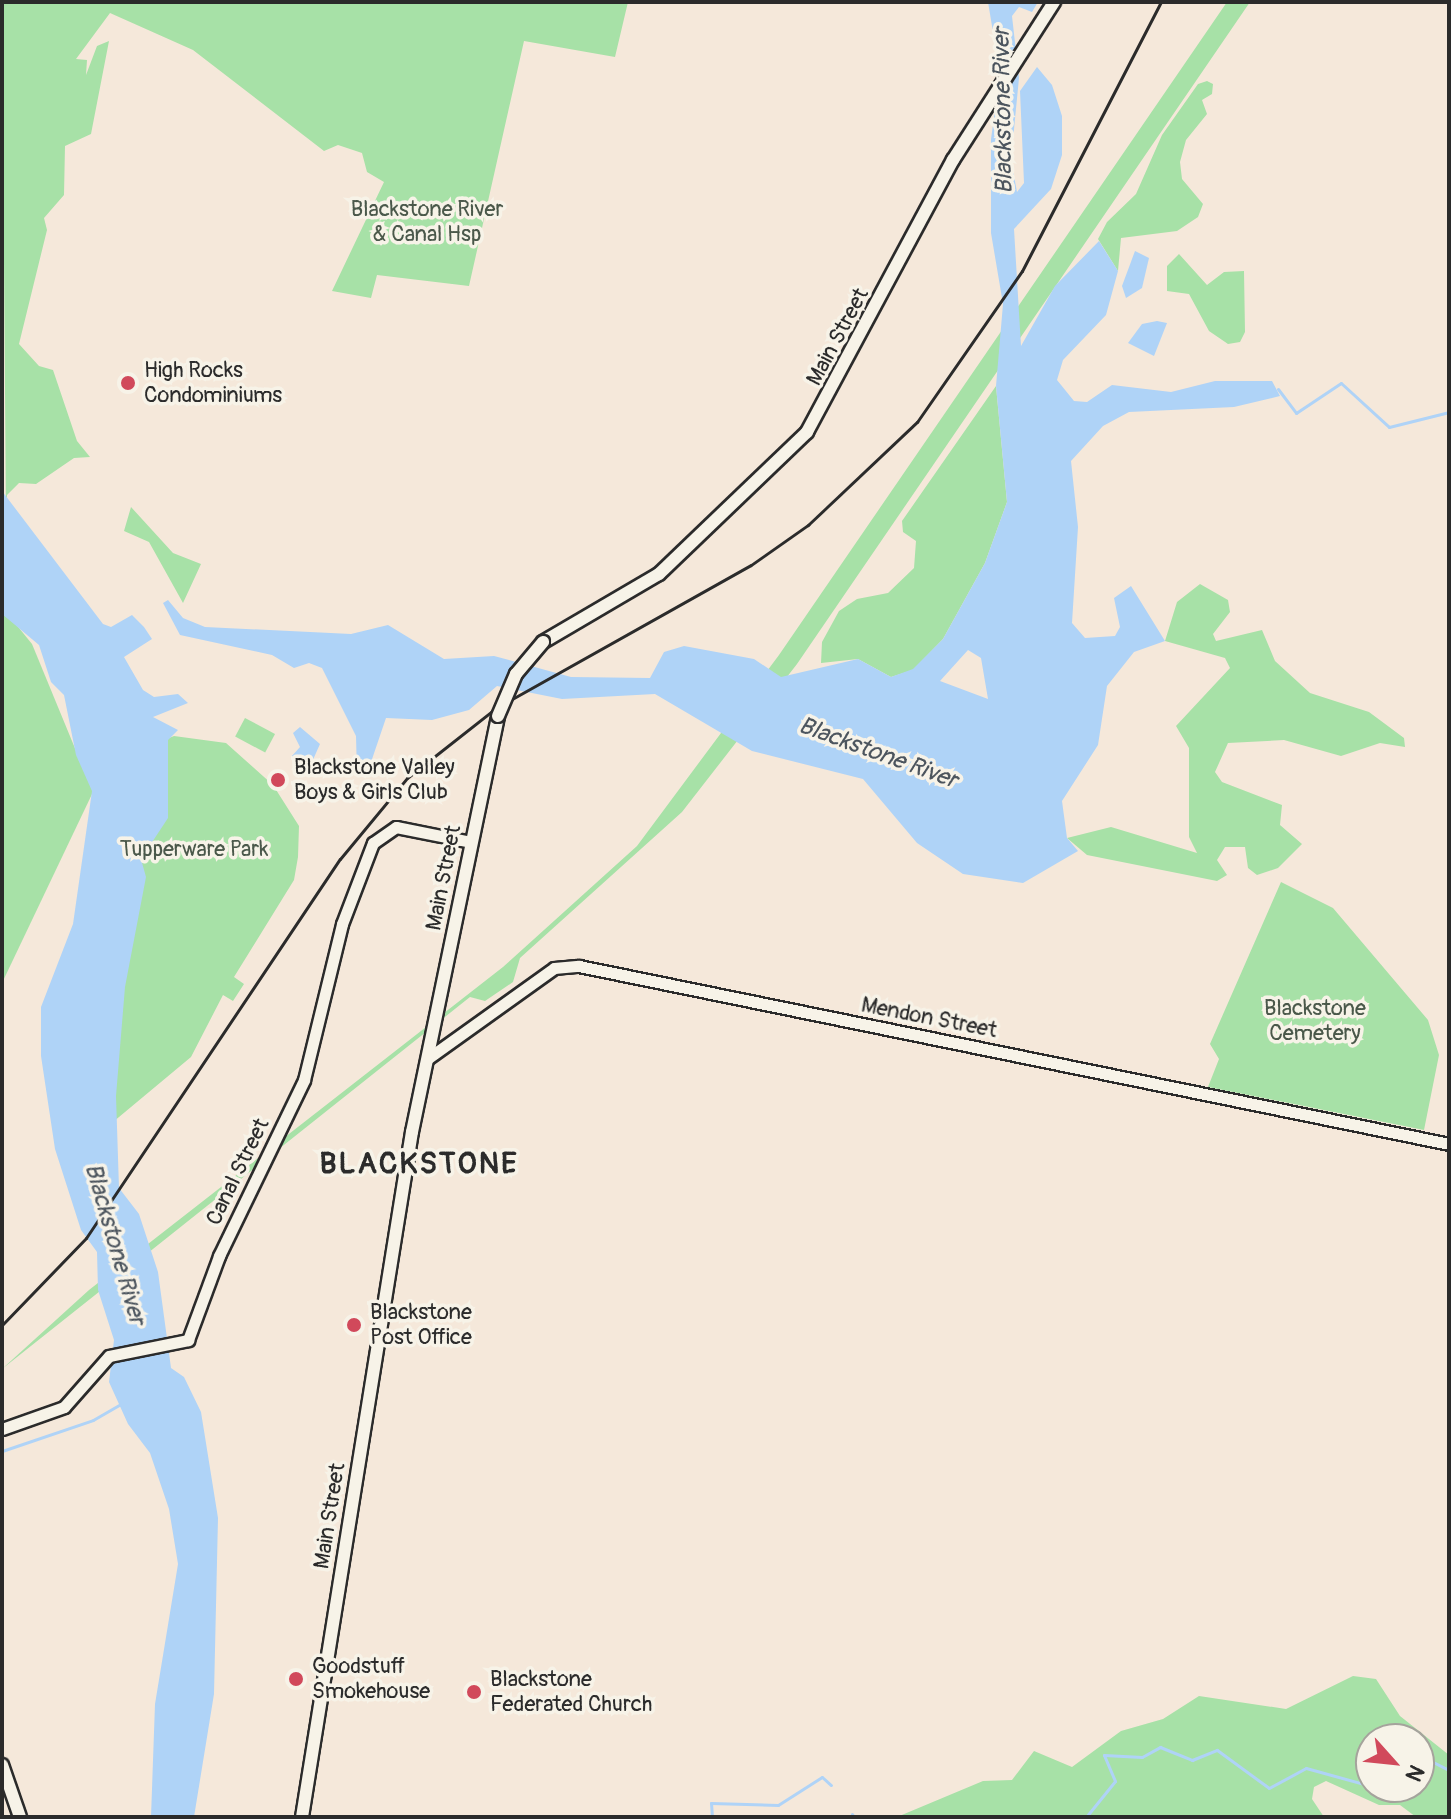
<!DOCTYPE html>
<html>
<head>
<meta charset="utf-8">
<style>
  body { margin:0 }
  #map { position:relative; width:1451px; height:1819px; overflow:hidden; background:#f5e8da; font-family:Pangolin,sans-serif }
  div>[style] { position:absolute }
  .green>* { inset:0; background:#a7e1a7; transform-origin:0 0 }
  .water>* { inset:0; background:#afd3f7 }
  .stream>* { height:3px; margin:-1.5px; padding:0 1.5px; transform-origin:1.5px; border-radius:1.5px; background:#afd3f7 }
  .roads { filter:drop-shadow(2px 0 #2b2b2b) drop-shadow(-2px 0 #2b2b2b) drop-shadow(0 2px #2b2b2b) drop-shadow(0 -2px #2b2b2b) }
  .tertiary>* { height:11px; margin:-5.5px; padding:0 5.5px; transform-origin:5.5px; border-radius:5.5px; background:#f7f3e8 }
  .secondary>* { height:12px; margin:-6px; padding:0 6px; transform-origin:6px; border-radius:6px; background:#f7f3e8 }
  .rail>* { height:3px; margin:-1.5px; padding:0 1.5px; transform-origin:1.5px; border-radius:1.5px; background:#2b2b2b }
  .bridges { filter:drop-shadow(2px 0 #2b2b2b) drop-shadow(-2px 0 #2b2b2b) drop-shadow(0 2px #2b2b2b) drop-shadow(0 -2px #2b2b2b) }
  .secondary-bridge>* { height:12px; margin:-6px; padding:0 6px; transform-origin:6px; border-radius:6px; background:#f7f3e8 }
  .dots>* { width:22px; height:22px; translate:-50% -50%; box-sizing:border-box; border:4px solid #f7f3e8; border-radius:50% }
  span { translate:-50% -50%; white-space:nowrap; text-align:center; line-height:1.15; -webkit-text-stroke:7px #f7f3e8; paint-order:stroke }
  .park-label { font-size:22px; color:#4a584a }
  .street-label { font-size:22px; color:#2b2b2b }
  .poi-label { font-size:22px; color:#2b2b2b }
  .left { translate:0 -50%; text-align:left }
  .water-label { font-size:24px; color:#4c555e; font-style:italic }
  .district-label { font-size:30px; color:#2b2b2b; font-weight:700; letter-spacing:2px }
  .frame { position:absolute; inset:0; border:4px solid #2b2b2b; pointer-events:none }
  .north { position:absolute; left:1355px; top:1723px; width:80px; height:80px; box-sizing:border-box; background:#f7f3e8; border:2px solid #a5a39c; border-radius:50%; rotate:117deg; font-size:22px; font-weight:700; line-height:32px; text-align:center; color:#2b2b2b }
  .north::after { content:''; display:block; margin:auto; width:28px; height:36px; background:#d1495b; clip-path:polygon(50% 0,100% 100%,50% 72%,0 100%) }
</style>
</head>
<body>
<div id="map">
  <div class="green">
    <div style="clip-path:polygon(2px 2px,628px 2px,615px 57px,524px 41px,469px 286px,377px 275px,371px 298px,332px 291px,384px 182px,367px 172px,362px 153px,338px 145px,324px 151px,193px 50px,110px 13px,76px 59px,87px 60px,86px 75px,97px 46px,109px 41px,91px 134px,65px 146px,64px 195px,44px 218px,47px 230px,19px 344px,39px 366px,53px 370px,77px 441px,90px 457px,74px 458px,36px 484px,19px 483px,7px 495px,6px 520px)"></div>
    <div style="clip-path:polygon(1227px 2px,1250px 2px,797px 664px,682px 812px,520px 958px,513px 982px,485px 1001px,470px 997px,2px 1369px,89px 1290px,503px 967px,637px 846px,779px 655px)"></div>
    <div style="clip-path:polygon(1207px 81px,1213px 84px,1212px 94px,1202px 100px,1207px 114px,1186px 140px,1180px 162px,1182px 179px,1203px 204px,1198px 217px,1177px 231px,1121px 238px,1118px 271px,1098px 239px,1107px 222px,1136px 194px,1162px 135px,1198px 84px)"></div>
    <div style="clip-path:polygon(1179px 254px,1207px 285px,1224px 272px,1244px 271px,1245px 332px,1240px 342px,1228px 344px,1209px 331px,1189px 294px,1167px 291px,1167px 266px)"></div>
    <div style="clip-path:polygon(996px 386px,1007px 502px,985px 563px,943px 639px,913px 670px,891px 677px,858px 659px,821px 663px,822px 642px,839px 611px,857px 599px,888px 593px,914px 568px,916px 541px,903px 532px,902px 521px)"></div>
    <div style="clip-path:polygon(131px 507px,173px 553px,201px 564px,183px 603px,149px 542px,124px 531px)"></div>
    <div style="clip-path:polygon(1200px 584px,1228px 600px,1230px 612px,1213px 634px,1216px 641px,1262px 630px,1275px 661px,1310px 693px,1369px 712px,1404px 738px,1405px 747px,1380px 743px,1341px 756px,1284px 740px,1228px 743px,1215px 772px,1222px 782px,1282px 805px,1280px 825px,1302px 844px,1278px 868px,1257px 875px,1248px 868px,1245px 847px,1225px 847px,1217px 860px,1227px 875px,1217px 881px,1087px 855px,1067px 838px,1111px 827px,1197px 853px,1189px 837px,1189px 748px,1176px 726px,1230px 668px,1225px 658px,1165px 641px,1177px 602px)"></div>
    <div style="clip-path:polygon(2px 607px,32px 644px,93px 792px,2px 983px)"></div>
    <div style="left:245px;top:718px;width:34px;height:21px;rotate:28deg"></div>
    <div style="clip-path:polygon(174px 736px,226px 743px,273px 785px,299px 826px,298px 857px,294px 880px,234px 977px,244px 984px,233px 1001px,223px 995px,191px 1057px,107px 1127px,139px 750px)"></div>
    <div style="clip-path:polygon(1281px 882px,1333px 908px,1428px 1020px,1439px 1055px,1424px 1130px,1208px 1087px,1219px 1059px,1210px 1044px)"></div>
    <div style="clip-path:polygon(evenodd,1353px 1676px,1376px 1679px,1400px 1716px,1449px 1755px,1449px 1817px,1416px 1817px,1400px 1805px,1379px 1805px,1326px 1781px,1314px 1787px,1312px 1799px,1324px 1817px,897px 1817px,983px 1781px,1012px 1780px,1034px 1751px,1072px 1767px,1121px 1731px,1163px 1719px,1199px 1696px,1286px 1709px,1353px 1676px,1371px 1739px,1419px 1739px,1419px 1787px,1371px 1787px,1371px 1739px)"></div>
  </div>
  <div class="water">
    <div style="clip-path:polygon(evenodd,988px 2px,1038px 2px,1032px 12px,1019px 7px,1012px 16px,1019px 78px,1011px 160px,1017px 192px,1024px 183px,1020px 91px,1037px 67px,1052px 85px,1062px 116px,1062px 155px,1051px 189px,1014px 229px,1021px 346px,1055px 286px,1099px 241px,1118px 271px,1106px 315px,1063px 360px,1057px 380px,1074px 401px,1087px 402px,1112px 385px,1171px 392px,1215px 381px,1272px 381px,1280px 396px,1234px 407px,1129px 412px,1103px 426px,1071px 461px,1078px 527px,1072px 623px,1085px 638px,1115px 636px,1120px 627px,1114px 598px,1131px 586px,1165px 641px,1134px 652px,1107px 686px,1098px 745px,1062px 801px,1067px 838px,1078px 851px,1023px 883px,963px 874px,917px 843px,863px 779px,752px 751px,655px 694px,562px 699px,497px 686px,469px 710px,432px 720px,386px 718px,368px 771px,357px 774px,356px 736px,322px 668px,309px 663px,294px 668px,272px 655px,180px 635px,163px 603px,168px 600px,183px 618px,205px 627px,351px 634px,388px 625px,444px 659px,494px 656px,571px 677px,650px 678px,664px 652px,684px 646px,754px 659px,781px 677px,858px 659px,891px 677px,913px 669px,943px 639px,985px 563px,1007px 502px,996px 386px,1003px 304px,991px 233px,991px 139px,1000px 74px,988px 2px,968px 650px,981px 658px,988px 699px,940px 681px,968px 650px)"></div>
    <div style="clip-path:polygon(1135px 251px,1149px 258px,1142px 288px,1126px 298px,1122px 286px)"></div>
    <div style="clip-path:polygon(1157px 321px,1167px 323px,1154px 356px,1128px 343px,1142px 324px)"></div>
    <div style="clip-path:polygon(2px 491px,103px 624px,111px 627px,132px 615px,144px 627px,152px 639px,124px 657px,143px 690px,154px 697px,178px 694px,188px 703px,153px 717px,178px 730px,168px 740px,168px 818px,141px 859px,146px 877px,125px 987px,116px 1096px,119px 1188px,139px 1214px,158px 1272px,171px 1368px,184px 1377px,201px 1412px,218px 1518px,214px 1694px,194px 1817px,151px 1817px,155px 1704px,178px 1564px,169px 1509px,150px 1453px,128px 1424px,109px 1382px,114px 1340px,98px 1290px,97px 1252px,81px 1230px,55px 1149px,41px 1056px,41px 1007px,73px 924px,92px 791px,76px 755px,64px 695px,51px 682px,39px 645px,2px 614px)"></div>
    <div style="clip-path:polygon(300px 727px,320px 744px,308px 771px,291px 757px,300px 747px,293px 733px)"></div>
  </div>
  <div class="stream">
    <div style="left:1278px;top:389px;width:30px;rotate:53deg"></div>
    <div style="left:1296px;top:413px;width:54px;rotate:-33.7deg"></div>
    <div style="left:1341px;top:383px;width:65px;rotate:42.5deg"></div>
    <div style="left:1389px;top:427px;width:62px;rotate:-14deg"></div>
    <div style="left:2px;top:1451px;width:96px;rotate:-18.8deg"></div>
    <div style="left:93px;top:1420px;width:32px;rotate:-30deg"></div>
    <div style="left:1419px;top:1772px;width:17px;rotate:-36deg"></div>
    <div style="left:1433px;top:1762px;width:18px;rotate:27deg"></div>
    <div style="left:1373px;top:1787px;width:19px;rotate:16deg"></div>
    <div style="left:1391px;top:1792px;width:9px;rotate:-36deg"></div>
    <div style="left:852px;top:1814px;width:4px;rotate:56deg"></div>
    <div style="left:712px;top:1817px;width:14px;rotate:-94deg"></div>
    <div style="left:711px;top:1803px;width:67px;rotate:1.7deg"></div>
    <div style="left:778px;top:1805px;width:52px;rotate:-32.5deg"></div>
    <div style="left:822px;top:1777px;width:12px;rotate:42deg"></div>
    <div style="left:1086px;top:1817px;width:46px;rotate:-51.1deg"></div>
    <div style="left:1115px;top:1781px;width:28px;rotate:-113deg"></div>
    <div style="left:1104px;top:1755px;width:38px;rotate:3deg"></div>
    <div style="left:1142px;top:1757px;width:21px;rotate:-29deg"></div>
    <div style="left:1160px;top:1747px;width:35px;rotate:22deg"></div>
    <div style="left:1192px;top:1760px;width:27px;rotate:-22deg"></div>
    <div style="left:1217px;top:1750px;width:64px;rotate:36.2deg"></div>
    <div style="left:1269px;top:1788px;width:42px;rotate:-28.4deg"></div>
    <div style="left:1306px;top:1768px;width:67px;rotate:15.5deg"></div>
  </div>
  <div class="roads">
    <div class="tertiary">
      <div style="left:427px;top:1059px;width:156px;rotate:-35.6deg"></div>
      <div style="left:554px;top:968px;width:25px;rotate:-5deg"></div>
      <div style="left:579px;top:966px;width:888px;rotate:11.56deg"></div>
      <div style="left:2px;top:1429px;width:66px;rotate:-19.5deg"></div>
      <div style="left:64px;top:1407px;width:68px;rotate:-48.6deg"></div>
      <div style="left:109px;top:1356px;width:81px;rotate:-11.4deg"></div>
      <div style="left:188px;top:1340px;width:90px;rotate:-69.7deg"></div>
      <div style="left:219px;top:1256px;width:195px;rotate:-64.2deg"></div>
      <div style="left:304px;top:1080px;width:161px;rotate:-76.3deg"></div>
      <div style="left:342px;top:924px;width:87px;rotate:-69.1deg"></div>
      <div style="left:373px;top:843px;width:28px;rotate:-35deg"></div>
      <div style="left:396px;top:827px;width:76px;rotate:11.3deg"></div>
    </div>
    <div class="secondary">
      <div style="left:543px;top:642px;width:134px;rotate:-30.4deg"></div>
      <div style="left:659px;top:574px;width:205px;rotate:-43.8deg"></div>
      <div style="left:807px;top:432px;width:309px;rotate:-61.8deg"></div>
      <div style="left:953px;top:160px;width:188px;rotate:-57.4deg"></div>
      <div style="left:2px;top:1765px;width:55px;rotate:70.9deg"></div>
      <div style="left:302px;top:1817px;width:694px;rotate:-80.88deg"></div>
      <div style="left:412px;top:1132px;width:425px;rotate:-78.3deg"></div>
    </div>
  </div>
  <div class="rail">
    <div style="left:2px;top:1325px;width:121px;rotate:-46deg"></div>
    <div style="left:86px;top:1238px;width:456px;rotate:-56.2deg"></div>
    <div style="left:340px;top:859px;width:105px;rotate:-50.4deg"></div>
    <div style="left:407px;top:778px;width:113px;rotate:-38.2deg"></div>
    <div style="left:496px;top:708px;width:292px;rotate:-29.3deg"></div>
    <div style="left:751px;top:565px;width:70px;rotate:-35.1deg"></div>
    <div style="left:808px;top:525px;width:150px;rotate:-43.4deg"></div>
    <div style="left:917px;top:422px;width:184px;rotate:-55.2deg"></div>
    <div style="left:1022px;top:271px;width:303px;rotate:-62.7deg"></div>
  </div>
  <div class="bridges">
    <div class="secondary-bridge">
      <div style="left:498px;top:716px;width:46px;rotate:-66.8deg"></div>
      <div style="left:516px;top:674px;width:42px;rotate:-49.8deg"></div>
    </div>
  </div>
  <div class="dots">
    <div style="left:128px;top:383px;background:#d1495b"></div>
    <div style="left:278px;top:780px;background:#d1495b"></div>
    <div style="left:354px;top:1325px;background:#d1495b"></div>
    <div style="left:296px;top:1679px;background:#d1495b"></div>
    <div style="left:474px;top:1692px;background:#d1495b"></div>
  </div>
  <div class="park-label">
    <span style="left:427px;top:222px">Blackstone River<br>&amp; Canal Hsp</span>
    <span style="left:194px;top:850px">Tupperware Park</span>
    <span style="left:1315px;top:1021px">Blackstone<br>Cemetery</span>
  </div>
  <div class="street-label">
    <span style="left:838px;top:337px;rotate:-62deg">Main Street</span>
    <span style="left:444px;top:878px;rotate:-79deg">Main Street</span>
    <span style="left:929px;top:1018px;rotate:11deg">Mendon Street</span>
    <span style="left:238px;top:1172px;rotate:-64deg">Canal Street</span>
    <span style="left:330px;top:1516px;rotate:-81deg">Main Street</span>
  </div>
  <div class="poi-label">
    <span class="left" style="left:144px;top:383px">High Rocks<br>Condominiums</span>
    <span class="left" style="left:294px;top:780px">Blackstone Valley<br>Boys &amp; Girls Club</span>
    <span class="left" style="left:370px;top:1325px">Blackstone<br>Post Office</span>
    <span class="left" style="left:312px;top:1679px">Goodstuff<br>Smokehouse</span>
    <span class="left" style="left:490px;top:1692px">Blackstone<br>Federated Church</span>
  </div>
  <div class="water-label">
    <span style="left:1003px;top:111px;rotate:-91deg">Blackstone River</span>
    <span style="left:878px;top:753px;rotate:20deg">Blackstone River</span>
    <span style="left:115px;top:1244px;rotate:74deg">Blackstone River</span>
  </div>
  <div class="district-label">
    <span style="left:419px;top:1164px">BLACKSTONE</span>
  </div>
  <div class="frame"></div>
  <div class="north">N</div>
</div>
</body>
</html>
